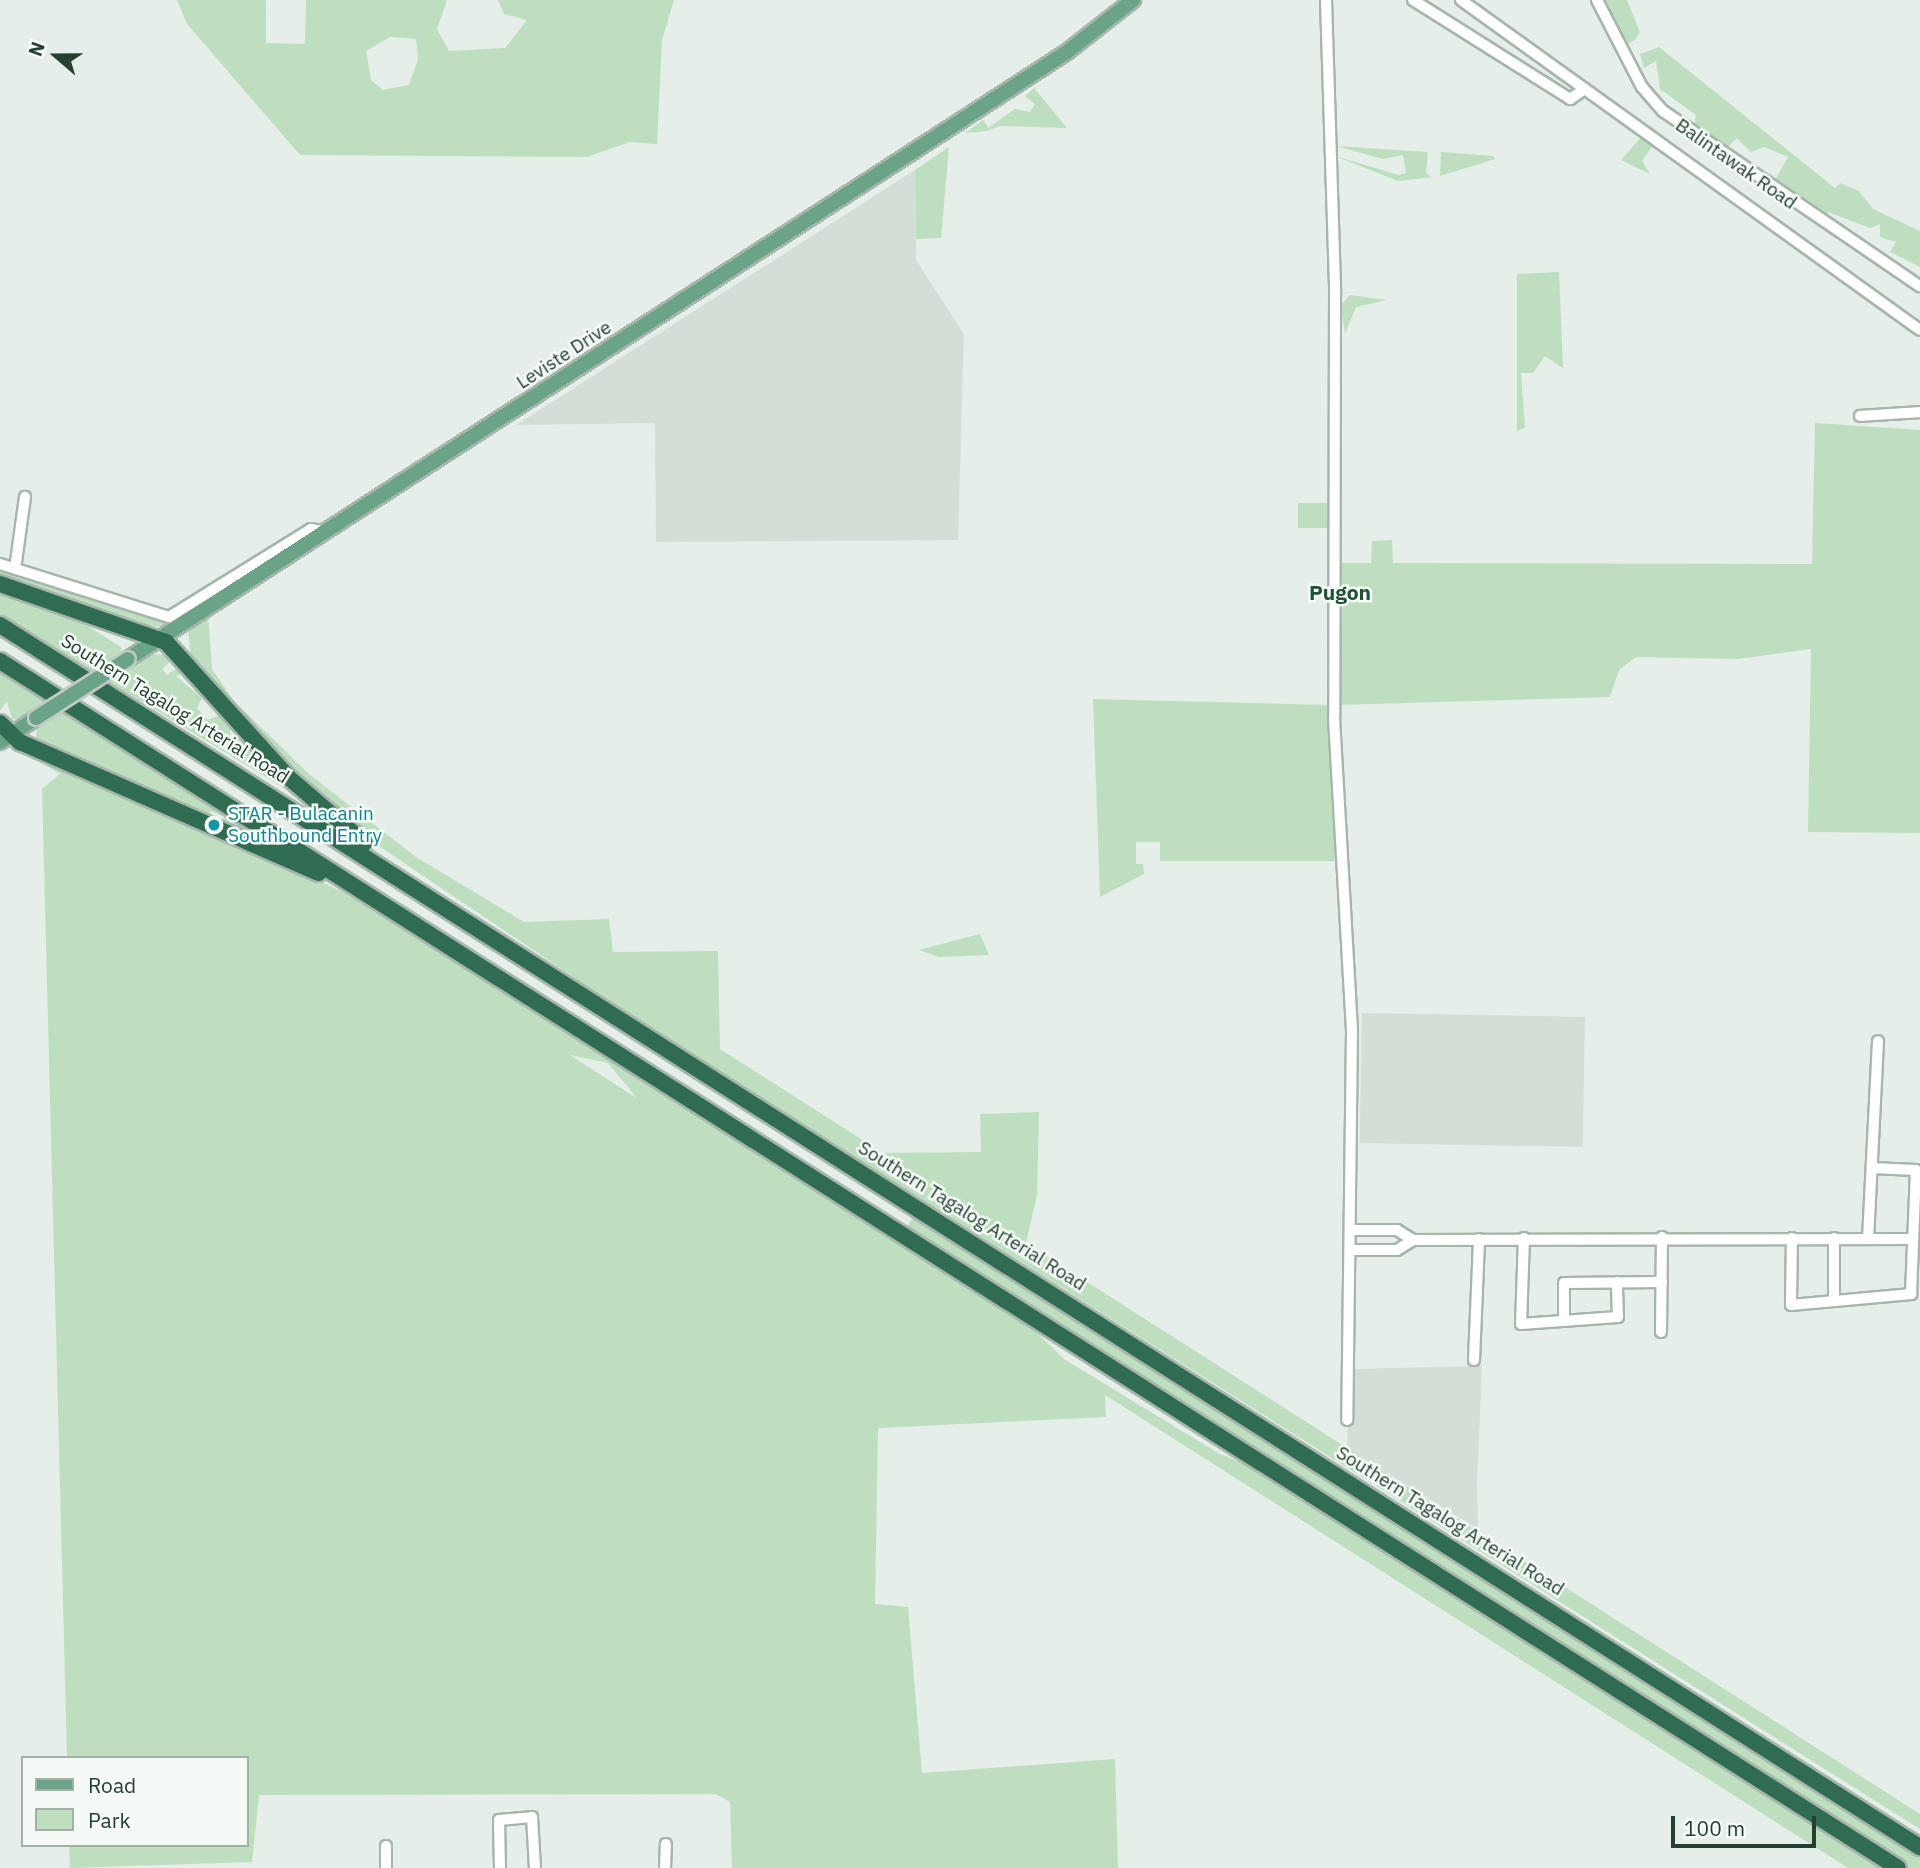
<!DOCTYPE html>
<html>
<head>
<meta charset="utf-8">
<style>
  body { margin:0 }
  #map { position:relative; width:1920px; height:1868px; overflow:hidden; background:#e5eee8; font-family:"IBM Plex Sans",sans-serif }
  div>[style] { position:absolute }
  .built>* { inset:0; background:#d3ded6; transform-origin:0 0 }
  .green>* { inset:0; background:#bedfbf; transform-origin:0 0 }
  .roads { filter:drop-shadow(2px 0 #a7b6ad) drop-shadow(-2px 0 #a7b6ad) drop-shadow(0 2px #a7b6ad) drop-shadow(0 -2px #a7b6ad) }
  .minor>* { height:10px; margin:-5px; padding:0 5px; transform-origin:5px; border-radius:5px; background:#fff }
  .major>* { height:14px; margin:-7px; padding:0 7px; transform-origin:7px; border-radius:7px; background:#6aa386 }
  .highway>* { height:16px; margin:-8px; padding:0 8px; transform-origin:8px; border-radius:8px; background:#306c51 }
  .bridges { filter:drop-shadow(2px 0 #c2cac5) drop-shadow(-2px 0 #c2cac5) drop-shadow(0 2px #c2cac5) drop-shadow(0 -2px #c2cac5) }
  .major-bridge>* { height:14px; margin:-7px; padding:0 7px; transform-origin:7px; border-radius:7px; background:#6aa386 }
  .dots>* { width:19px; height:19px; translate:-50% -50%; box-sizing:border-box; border:4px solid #f6faf7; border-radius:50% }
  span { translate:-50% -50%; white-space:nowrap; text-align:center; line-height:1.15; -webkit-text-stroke:5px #f6faf7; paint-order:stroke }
  .street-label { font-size:19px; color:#244031 }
  .culture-label { font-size:19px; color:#0d838f }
  .left { translate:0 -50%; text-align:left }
  .neighbourhood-label { font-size:21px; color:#1f5239; font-weight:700 }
  .legend { position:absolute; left:21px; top:1756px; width:228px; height:91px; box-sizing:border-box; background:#f6faf7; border:2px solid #a2b0a8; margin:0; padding:9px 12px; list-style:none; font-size:21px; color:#244031 }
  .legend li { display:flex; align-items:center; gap:14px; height:35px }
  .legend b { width:35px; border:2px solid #a2b0a8 }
  .north { position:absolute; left:21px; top:21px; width:70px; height:70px; -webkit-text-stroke:5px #f6faf7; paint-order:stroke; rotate:290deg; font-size:19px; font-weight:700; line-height:28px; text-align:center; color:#244031 }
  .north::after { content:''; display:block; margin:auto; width:24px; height:32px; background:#244031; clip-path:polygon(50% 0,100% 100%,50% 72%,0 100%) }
  .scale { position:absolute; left:1671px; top:1816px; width:145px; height:32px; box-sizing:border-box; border:4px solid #244031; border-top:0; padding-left:9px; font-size:21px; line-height:24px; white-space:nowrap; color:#244031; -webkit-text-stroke:5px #f6faf7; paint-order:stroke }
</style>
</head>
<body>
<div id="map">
  <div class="built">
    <div style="clip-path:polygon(915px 170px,916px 260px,964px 334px,958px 540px,656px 542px,655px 423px,516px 425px)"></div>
    <div style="left:1362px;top:1013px;width:223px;height:130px;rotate:1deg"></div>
    <div style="clip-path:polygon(1482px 1366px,1477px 1483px,1478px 1529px,1347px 1448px,1351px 1369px)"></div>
  </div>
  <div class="green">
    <div style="clip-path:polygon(evenodd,177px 0,266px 0,266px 43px,305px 44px,306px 0,447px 0,437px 29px,449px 51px,505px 48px,527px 20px,504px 14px,498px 0,674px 0,662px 40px,657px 144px,630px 142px,587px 157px,300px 155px,187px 24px,177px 0,390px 37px,416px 39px,418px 59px,409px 85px,383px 90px,371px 80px,366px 51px,390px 37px)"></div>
    <div style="clip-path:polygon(1602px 0,1627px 0,1640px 32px,1635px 40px,1628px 44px)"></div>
    <div style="clip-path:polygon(1659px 47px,1835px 188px,1840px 183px,1859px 191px,1873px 209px,1920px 231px,1920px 267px,1890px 252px,1896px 242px,1880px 237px,1880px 224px,1870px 228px,1828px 212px,1824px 220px,1774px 182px,1788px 157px,1764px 147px,1751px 152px,1737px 138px,1727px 148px,1694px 125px,1696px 115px,1660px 89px,1656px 61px,1644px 68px,1640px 54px)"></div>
    <div style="clip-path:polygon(1034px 88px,1067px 128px,1000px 126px,986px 131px,965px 133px,983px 120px,988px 128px,1015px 109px,1030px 112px,1035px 104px,1025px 96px)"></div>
    <div style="clip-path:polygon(1644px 134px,1655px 142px,1642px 161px,1650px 174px,1621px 160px)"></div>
    <div style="clip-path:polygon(1336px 146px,1428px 152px,1426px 173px,1432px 177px,1398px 181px,1335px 156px,1399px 175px,1406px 173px,1403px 155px,1383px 159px)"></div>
    <div style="clip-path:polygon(949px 147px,941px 238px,916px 239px,915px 170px)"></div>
    <div style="clip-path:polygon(1441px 152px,1493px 156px,1495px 159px,1440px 176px)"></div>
    <div style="clip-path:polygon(1559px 272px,1563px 368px,1545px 356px,1533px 373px,1521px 373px,1525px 428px,1517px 431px,1517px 274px)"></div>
    <div style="clip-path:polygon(1339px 295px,1343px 303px,1350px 295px,1387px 300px,1356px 307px,1345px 334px)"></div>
    <div style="clip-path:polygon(1815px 423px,1920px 430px,1920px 833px,1808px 832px,1811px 649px,1737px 659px,1636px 657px,1619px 670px,1610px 697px,1337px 705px,1341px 563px,1371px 563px,1372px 541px,1392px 540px,1393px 563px,1812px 564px)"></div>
    <div style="left:1332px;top:503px;width:25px;height:34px;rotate:90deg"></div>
    <div style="clip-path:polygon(0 567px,85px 597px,177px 619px,165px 627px,136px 624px,0 579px)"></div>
    <div style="clip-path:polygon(0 590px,88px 626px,122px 648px,118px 658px,129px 668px,150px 654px,166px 655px,170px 662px,162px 669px,167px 675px,178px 667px,184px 674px,176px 676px,202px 698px,197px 708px,208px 720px,219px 715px,230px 728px,230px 738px,238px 737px,294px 794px,0 616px)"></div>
    <div style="clip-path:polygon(208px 614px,212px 669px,234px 701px,309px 774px,416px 857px,524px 922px,609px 919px,613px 952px,718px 951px,720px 1049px,883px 1153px,981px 1152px,980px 1114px,1039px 1112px,1037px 1195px,1026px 1243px,1920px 1814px,1920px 1829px,631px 1016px,376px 844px,292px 773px,191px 658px,188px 630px)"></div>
    <div style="clip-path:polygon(0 670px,207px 804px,308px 861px,222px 824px,224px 817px,211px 811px,208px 817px,36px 740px,37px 727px,50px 717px,12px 719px,7px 701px,0 711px)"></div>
    <div style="clip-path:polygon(1093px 699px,1329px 705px,1336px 861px,1160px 861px,1160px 842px,1136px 842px,1136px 864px,1143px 864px,1144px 874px,1100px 897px)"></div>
    <div style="clip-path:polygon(evenodd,25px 753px,31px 753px,157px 809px,203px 832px,277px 859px,346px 894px,1024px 1320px,1064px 1359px,1218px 1453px,1266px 1472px,1888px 1868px,1848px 1868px,1105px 1395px,1106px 1417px,878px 1428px,875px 1604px,908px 1607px,922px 1773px,1115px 1759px,1118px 1868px,732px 1868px,730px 1802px,716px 1794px,259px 1795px,252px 1862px,70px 1868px,69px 1845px,247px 1845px,247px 1758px,67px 1758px,42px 789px,60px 774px,25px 753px,570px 1055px,608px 1063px,636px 1097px,635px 1097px,570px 1055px)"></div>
    <div style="clip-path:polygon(980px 934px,989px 955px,939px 957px,919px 950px)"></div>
    <div style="clip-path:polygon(916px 1212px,1920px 1851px,1920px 1868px,1909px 1868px,907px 1227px)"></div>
  </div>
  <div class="roads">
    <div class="minor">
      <div style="left:1326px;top:0;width:294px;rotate:88.2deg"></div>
      <div style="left:1335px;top:294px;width:424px;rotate:90.1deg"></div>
      <div style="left:1334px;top:718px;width:314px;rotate:86.7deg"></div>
      <div style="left:1352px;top:1031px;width:389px;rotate:90.7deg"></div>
      <div style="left:1413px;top:0;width:186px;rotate:32.2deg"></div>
      <div style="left:1570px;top:99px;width:18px;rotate:-34deg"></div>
      <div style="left:1461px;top:0;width:565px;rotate:35.71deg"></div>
      <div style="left:1597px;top:0;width:98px;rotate:62.7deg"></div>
      <div style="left:1642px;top:87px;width:32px;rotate:49deg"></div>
      <div style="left:1663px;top:111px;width:311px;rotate:34.3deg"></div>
      <div style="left:1860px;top:416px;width:60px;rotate:-3.8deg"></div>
      <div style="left:0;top:564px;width:177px;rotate:17.4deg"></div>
      <div style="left:169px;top:617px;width:167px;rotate:-31.8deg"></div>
      <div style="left:311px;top:529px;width:14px;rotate:12deg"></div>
      <div style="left:15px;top:569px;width:73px;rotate:-82.1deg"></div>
      <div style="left:1350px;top:1230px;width:47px"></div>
      <div style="left:1397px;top:1230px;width:19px;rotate:32deg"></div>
      <div style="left:1524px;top:1238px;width:86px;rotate:92deg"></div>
      <div style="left:1521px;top:1324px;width:97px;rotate:-4.1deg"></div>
      <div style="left:1618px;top:1317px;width:35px;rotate:-92deg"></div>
      <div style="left:1792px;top:1238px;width:67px;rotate:90.9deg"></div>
      <div style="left:1791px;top:1305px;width:121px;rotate:-5.2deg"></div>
      <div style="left:1911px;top:1294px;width:124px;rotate:-87.7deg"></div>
      <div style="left:1916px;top:1170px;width:44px;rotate:-177.4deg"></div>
      <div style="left:1868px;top:1239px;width:198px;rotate:-87.1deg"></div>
      <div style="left:1350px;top:1250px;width:47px"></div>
      <div style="left:1397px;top:1250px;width:19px;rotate:-32deg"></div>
      <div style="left:1413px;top:1240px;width:500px;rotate:-0.11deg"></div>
      <div style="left:1834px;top:1301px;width:63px;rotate:-90deg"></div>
      <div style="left:1564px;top:1321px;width:38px;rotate:-90deg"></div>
      <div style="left:1564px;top:1283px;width:98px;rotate:-0.6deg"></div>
      <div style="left:1661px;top:1332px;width:95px;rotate:-89.4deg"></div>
      <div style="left:1474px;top:1360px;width:121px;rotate:-87.6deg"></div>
      <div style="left:386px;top:1846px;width:22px;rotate:90deg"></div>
      <div style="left:500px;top:1868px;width:48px;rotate:-91.2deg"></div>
      <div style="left:499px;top:1820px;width:33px;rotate:-5deg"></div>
      <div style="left:532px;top:1817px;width:51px;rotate:86.6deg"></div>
      <div style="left:665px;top:1868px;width:24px;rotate:-88deg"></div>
    </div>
    <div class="major">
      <div style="left:128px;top:659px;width:1118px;rotate:-32.88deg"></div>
      <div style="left:1067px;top:52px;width:84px;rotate:-38.2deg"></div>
      <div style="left:0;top:742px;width:43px;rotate:-33.7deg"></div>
    </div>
    <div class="highway">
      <div style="left:0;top:584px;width:176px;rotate:19.3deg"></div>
      <div style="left:166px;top:642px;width:182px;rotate:47.9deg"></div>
      <div style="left:288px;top:777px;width:101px;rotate:40.6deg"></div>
      <div style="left:0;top:625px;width:2276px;rotate:32.48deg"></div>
      <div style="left:0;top:661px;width:2249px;rotate:32.45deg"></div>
      <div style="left:0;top:723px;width:28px;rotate:44deg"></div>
      <div style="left:20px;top:742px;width:326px;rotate:23.7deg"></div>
    </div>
  </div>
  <div class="bridges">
    <div class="major-bridge">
      <div style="left:36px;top:718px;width:109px;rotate:-32.7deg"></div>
    </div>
  </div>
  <div class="dots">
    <div style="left:214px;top:825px;background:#0f9aa8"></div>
  </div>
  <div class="street-label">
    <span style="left:1736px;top:164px;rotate:35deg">Balintawak Road</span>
    <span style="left:564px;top:355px;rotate:-33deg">Leviste Drive</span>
    <span style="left:175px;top:709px;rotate:32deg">Southern Tagalog Arterial Road</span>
    <span style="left:972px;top:1216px;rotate:32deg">Southern Tagalog Arterial Road</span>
    <span style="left:1450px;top:1521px;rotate:32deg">Southern Tagalog Arterial Road</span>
  </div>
  <div class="culture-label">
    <span class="left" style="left:228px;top:825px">STAR - Bulacanin<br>Southbound Entry</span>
  </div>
  <div class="neighbourhood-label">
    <span style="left:1340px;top:592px">Pugon</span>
  </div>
  <ul class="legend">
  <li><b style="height:9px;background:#6aa386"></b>Road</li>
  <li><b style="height:19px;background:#bedfbf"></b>Park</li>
  </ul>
  <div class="north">N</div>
  <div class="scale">100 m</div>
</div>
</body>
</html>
